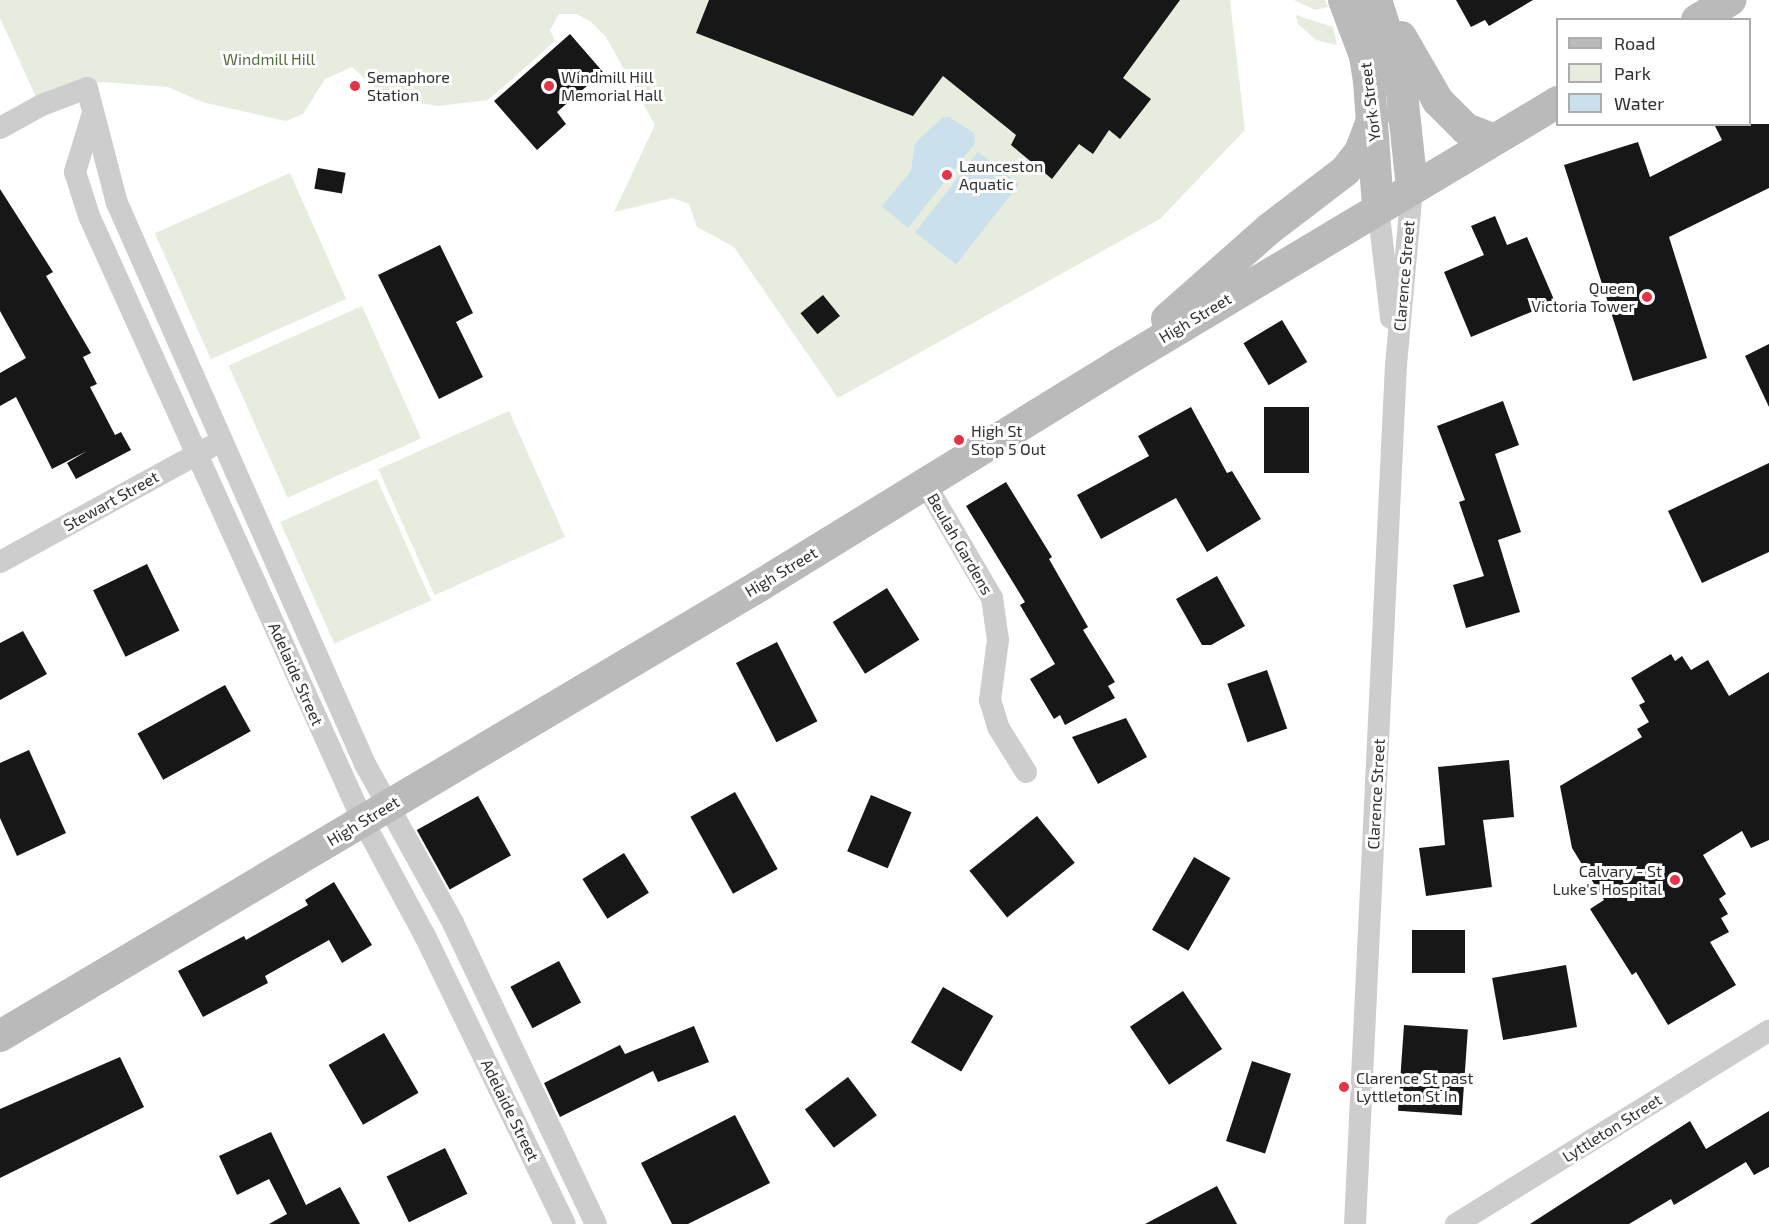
<!DOCTYPE html>
<html>
<head>
<meta charset="utf-8">
<style>
  body { margin:0 }
  #map { position:relative; width:1769px; height:1224px; overflow:hidden; background:#fff; font-family:"Exo 2",sans-serif }
  div>[style] { position:absolute }
  .green>* { inset:0; background:#e6edde; transform-origin:0 0 }
  .water>* { inset:0; background:#cae0ec; transform-origin:0 0 }
  .building>* { inset:0; background:#171717; transform-origin:0 0 }
  .street>* { height:22px; margin:-11px; padding:0 11px; transform-origin:11px; border-radius:11px; background:#cdcdcd }
  .secondary>* { height:32px; margin:-16px; padding:0 16px; transform-origin:16px; border-radius:16px; background:#bababa }
  .dots>* { width:16px; height:16px; translate:-50% -50%; box-sizing:border-box; border:3px solid #fff; border-radius:50% }
  span { translate:-50% -50%; white-space:nowrap; text-align:center; line-height:1.15; -webkit-text-stroke:6px #fff; paint-order:stroke }
  .park-label { font-size:16px; color:#546c3d }
  .poi-label { font-size:16px; color:#303030 }
  .left { translate:0 -50%; text-align:left }
  .right { translate:-100% -50%; text-align:right }
  .street-label { font-size:16px; color:#303030 }
  .legend { position:absolute; left:1556px; top:18px; width:195px; height:108px; box-sizing:border-box; background:#fff; border:2px solid #acacac; margin:0; padding:8px 10px; list-style:none; font-size:18px; color:#303030 }
  .legend li { display:flex; align-items:center; gap:12px; height:30px }
  .legend b { width:30px; border:2px solid #acacac }
</style>
</head>
<body>
<div id="map">
  <div class="green">
    <div style="clip-path:polygon(0 0,1230px 0,1245px 130px,1160px 219px,838px 398px,734px 247px,697px 227px,689px 204px,672px 198px,614px 212px,655px 125px,606px 37px,590px 21px,576px 14px,559px 14px,550px 30px,555px 41px,488px 100px,439px 106px,418px 103px,378px 91px,352px 67px,325px 79px,303px 114px,286px 121px,202px 102px,168px 87px,102px 82px,36px 97px,0 18px)"></div>
    <div style="clip-path:polygon(1294px 0,1325px 0,1328px 7px,1315px 10px)"></div>
    <div style="clip-path:polygon(1296px 15px,1333px 27px,1337px 45px,1316px 40px,1298px 24px)"></div>
    <div style="left:290px;top:173px;width:138px;height:148px;rotate:66deg"></div>
    <div style="left:362px;top:306px;width:145px;height:146px;rotate:66deg"></div>
    <div style="left:509px;top:411px;width:138px;height:143px;rotate:66deg"></div>
    <div style="left:377px;top:479px;width:133px;height:106px;rotate:66deg"></div>
  </div>
  <div class="water">
    <div style="clip-path:polygon(949px 117px,974px 133px,975px 143px,908px 228px,882px 206px,911px 171px,915px 143px,942px 118px)"></div>
    <div style="left:978px;top:152px;width:52px;height:102px;rotate:38deg"></div>
  </div>
  <div class="building">
    <div style="clip-path:polygon(709px 0,1180px 0,1123px 78px,1151px 99px,1120px 139px,1109px 130px,1093px 154px,1079px 144px,1052px 179px,1011px 145px,1016px 135px,943px 76px,913px 116px,696px 33px)"></div>
    <div style="clip-path:polygon(1456px 0,1533px 0,1489px 26px,1485px 20px,1471px 27px)"></div>
    <div style="clip-path:polygon(570px 34px,603px 72px,557px 112px,566px 124px,537px 150px,494px 101px)"></div>
    <div style="clip-path:polygon(1714px 124px,1769px 124px,1769px 188px,1669px 237px,1707px 358px,1633px 381px,1564px 165px,1638px 142px,1650px 177px,1722px 140px)"></div>
    <div style="left:318px;top:168px;width:28px;height:21px;rotate:10deg"></div>
    <div style="clip-path:polygon(0 189px,53px 272px,46px 276px,91px 353px,83px 357px,97px 384px,90px 387px,115px 435px,121px 432px,131px 450px,76px 479px,67px 463px,87px 451px,52px 469px,16px 397px,0 406px,0 373px,26px 358px,0 311px)"></div>
    <div style="clip-path:polygon(1495px 216px,1507px 245px,1527px 237px,1555px 302px,1471px 337px,1444px 272px,1484px 255px,1471px 226px)"></div>
    <div style="clip-path:polygon(440px 245px,473px 313px,456px 322px,483px 377px,439px 399px,378px 275px)"></div>
    <div style="left:823px;top:295px;width:27px;height:29px;rotate:51deg"></div>
    <div style="left:1282px;top:320px;width:49px;height:45px;rotate:59deg"></div>
    <div style="clip-path:polygon(1769px 344px,1769px 407px,1745px 356px)"></div>
    <div style="clip-path:polygon(1503px 401px,1519px 445px,1495px 454px,1521px 532px,1498px 540px,1520px 612px,1466px 628px,1453px 585px,1484px 576px,1459px 502px,1465px 500px,1437px 426px)"></div>
    <div style="clip-path:polygon(1191px 407px,1227px 473px,1232px 471px,1261px 519px,1207px 552px,1176px 498px,1101px 539px,1077px 495px,1149px 456px,1138px 436px)"></div>
    <div style="left:1264px;top:407px;width:45px;height:66px"></div>
    <div style="clip-path:polygon(1769px 463px,1769px 552px,1702px 583px,1668px 511px)"></div>
    <div style="clip-path:polygon(1006px 482px,1052px 557px,1049px 559px,1088px 627px,1083px 630px,1115px 682px,1108px 686px,1115px 698px,1065px 725px,1060px 715px,1054px 719px,1030px 679px,1055px 664px,1020px 605px,1025px 602px,966px 506px)"></div>
    <div style="left:147px;top:564px;width:74px;height:60px;rotate:64deg"></div>
    <div style="clip-path:polygon(1217px 576px,1245px 626px,1211px 645px,1202px 645px,1176px 599px)"></div>
    <div style="left:887px;top:588px;width:61px;height:64px;rotate:58deg"></div>
    <div style="clip-path:polygon(23px 631px,47px 674px,0 700px,0 643px)"></div>
    <div style="left:777px;top:642px;width:89px;height:46px;rotate:63deg"></div>
    <div style="clip-path:polygon(1671px 654px,1675px 661px,1682px 656px,1691px 670px,1708px 660px,1729px 696px,1769px 672px,1769px 840px,1751px 848px,1742px 831px,1703px 855px,1726px 894px,1719px 899px,1728px 914px,1721px 918px,1729px 932px,1710px 942px,1736px 985px,1668px 1025px,1636px 972px,1632px 975px,1590px 909px,1604px 900px,1572px 848px,1560px 786px,1642px 737px,1637px 729px,1649px 722px,1639px 705px,1645px 702px,1631px 678px)"></div>
    <div style="left:1267px;top:670px;width:62px;height:42px;rotate:71deg"></div>
    <div style="left:225px;top:685px;width:53px;height:100px;rotate:61deg"></div>
    <div style="clip-path:polygon(1126px 718px,1147px 757px,1098px 784px,1072px 737px)"></div>
    <div style="clip-path:polygon(29px 750px,66px 833px,17px 856px,0 818px,0 763px)"></div>
    <div style="clip-path:polygon(1509px 760px,1514px 817px,1483px 820px,1492px 887px,1426px 896px,1419px 848px,1445px 845px,1438px 767px)"></div>
    <div style="left:735px;top:792px;width:88px;height:51px;rotate:61deg"></div>
    <div style="left:871px;top:795px;width:44px;height:61px;rotate:23deg"></div>
    <div style="left:478px;top:796px;width:68px;height:70px;rotate:61deg"></div>
    <div style="left:1037px;top:816px;width:60px;height:87px;rotate:51deg"></div>
    <div style="left:624px;top:853px;width:47px;height:49px;rotate:58deg"></div>
    <div style="left:1194px;top:857px;width:42px;height:84px;rotate:30deg"></div>
    <div style="clip-path:polygon(334px 882px,372px 945px,342px 963px,329px 940px,265px 976px,268px 983px,203px 1017px,178px 971px,244px 936px,246px 940px,308px 905px,305px 900px)"></div>
    <div style="left:1465px;top:930px;width:43px;height:53px;rotate:90deg"></div>
    <div style="left:559px;top:961px;width:47px;height:55px;rotate:62deg"></div>
    <div style="left:1566px;top:965px;width:63px;height:75px;rotate:80deg"></div>
    <div style="left:943px;top:987px;width:58px;height:64px;rotate:30deg"></div>
    <div style="left:1183px;top:991px;width:70px;height:64px;rotate:56deg"></div>
    <div style="left:1404px;top:1025px;width:64px;height:86px;rotate:4deg"></div>
    <div style="clip-path:polygon(694px 1026px,709px 1062px,658px 1082px,653px 1071px,560px 1117px,544px 1083px,620px 1045px,625px 1054px)"></div>
    <div style="left:384px;top:1033px;width:69px;height:64px;rotate:60deg"></div>
    <div style="clip-path:polygon(120px 1057px,144px 1107px,0 1178px,0 1109px)"></div>
    <div style="left:1252px;top:1061px;width:41px;height:84px;rotate:18deg"></div>
    <div style="left:848px;top:1077px;width:48px;height:54px;rotate:53deg"></div>
    <div style="clip-path:polygon(1769px 1111px,1769px 1167px,1754px 1175px,1746px 1162px,1674px 1205px,1671px 1199px,1629px 1224px,1530px 1224px,1690px 1121px,1706px 1149px)"></div>
    <div style="clip-path:polygon(735px 1115px,770px 1183px,688px 1224px,672px 1224px,641px 1163px)"></div>
    <div style="clip-path:polygon(271px 1132px,306px 1205px,340px 1187px,360px 1224px,269px 1224px,287px 1214px,269px 1179px,237px 1195px,219px 1156px)"></div>
    <div style="left:445px;top:1148px;width:51px;height:65px;rotate:64deg"></div>
    <div style="clip-path:polygon(1217px 1186px,1237px 1224px,1145px 1224px)"></div>
  </div>
  <div class="street">
    <div style="left:93px;top:113px;width:62px;rotate:107deg"></div>
    <div style="left:75px;top:172px;width:46px;rotate:72.3deg"></div>
    <div style="left:89px;top:216px;width:664px;rotate:65.63deg"></div>
    <div style="left:363px;top:821px;width:131px;rotate:61.7deg"></div>
    <div style="left:425px;top:936px;width:320px;rotate:64.1deg"></div>
    <div style="left:0;top:128px;width:48px;rotate:-28.7deg"></div>
    <div style="left:42px;top:105px;width:48px;rotate:-20.7deg"></div>
    <div style="left:87px;top:88px;width:119px;rotate:75.4deg"></div>
    <div style="left:117px;top:203px;width:613px;rotate:66.15deg"></div>
    <div style="left:365px;top:764px;width:182px;rotate:61deg"></div>
    <div style="left:453px;top:923px;width:333px;rotate:64.6deg"></div>
    <div style="left:1378px;top:207px;width:112px;rotate:83.3deg"></div>
    <div style="left:926px;top:485px;width:131px;rotate:59.7deg"></div>
    <div style="left:992px;top:598px;width:42px;rotate:81.9deg"></div>
    <div style="left:998px;top:640px;width:61px;rotate:97.6deg"></div>
    <div style="left:990px;top:700px;width:28px;rotate:73deg"></div>
    <div style="left:998px;top:727px;width:53px;rotate:58.1deg"></div>
    <div style="left:0;top:562px;width:239px;rotate:-28.7deg"></div>
    <div style="left:1355px;top:1224px;width:860px;rotate:-87.27deg"></div>
    <div style="left:1396px;top:365px;width:178px;rotate:-84.8deg"></div>
    <div style="left:1456px;top:1224px;width:368px;rotate:-31.7deg"></div>
  </div>
  <div class="secondary">
    <div style="left:1344px;top:0;width:60px;rotate:69.4deg"></div>
    <div style="left:1365px;top:56px;width:25px;rotate:81deg"></div>
    <div style="left:1369px;top:81px;width:126px;rotate:85.9deg"></div>
    <div style="left:1376px;top:0;width:79px;rotate:72.3deg"></div>
    <div style="left:1400px;top:75px;width:114px;rotate:83.9deg"></div>
    <div style="left:1697px;top:20px;width:39px;rotate:-31deg"></div>
    <div style="left:1401px;top:37px;width:74px;rotate:60deg"></div>
    <div style="left:1438px;top:101px;width:40px;rotate:45deg"></div>
    <div style="left:1466px;top:129px;width:30px;rotate:21deg"></div>
    <div style="left:1167px;top:319px;width:136px;rotate:-41.4deg"></div>
    <div style="left:1269px;top:229px;width:96px;rotate:-37.3deg"></div>
    <div style="left:1345px;top:171px;width:24px;rotate:-52deg"></div>
    <div style="left:1360px;top:152px;width:39px;rotate:-69deg"></div>
    <div style="left:0;top:1036px;width:882px;rotate:-30.66deg"></div>
    <div style="left:759px;top:586px;width:422px;rotate:-31.6deg"></div>
    <div style="left:1118px;top:365px;width:513px;rotate:-30.87deg"></div>
  </div>
  <div class="dots">
    <div style="left:355px;top:86px;background:#e53448"></div>
    <div style="left:549px;top:86px;background:#e53448"></div>
    <div style="left:947px;top:175px;background:#e53448"></div>
    <div style="left:1647px;top:297px;background:#e53448"></div>
    <div style="left:959px;top:440px;background:#e53448"></div>
    <div style="left:1675px;top:880px;background:#e53448"></div>
    <div style="left:1344px;top:1087px;background:#e53448"></div>
  </div>
  <div class="park-label">
    <span style="left:269px;top:59px">Windmill Hill</span>
  </div>
  <div class="poi-label">
    <span class="left" style="left:367px;top:86px">Semaphore<br>Station</span>
    <span class="left" style="left:561px;top:86px">Windmill Hill<br>Memorial Hall</span>
    <span class="left" style="left:959px;top:175px">Launceston<br>Aquatic</span>
    <span class="right" style="left:1635px;top:297px">Queen<br>Victoria Tower</span>
    <span class="left" style="left:971px;top:440px">High St<br>Stop 5 Out</span>
    <span class="right" style="left:1662px;top:880px">Calvary - St<br>Luke's Hospital</span>
    <span class="left" style="left:1356px;top:1087px">Clarence St past<br>Lyttleton St In</span>
  </div>
  <div class="street-label">
    <span style="left:1370px;top:102px;rotate:-97deg">York Street</span>
    <span style="left:1404px;top:276px;rotate:-85deg">Clarence Street</span>
    <span style="left:1195px;top:318px;rotate:-31deg">High Street</span>
    <span style="left:111px;top:501px;rotate:-29deg">Stewart Street</span>
    <span style="left:960px;top:544px;rotate:60deg">Beulah Gardens</span>
    <span style="left:781px;top:572px;rotate:-31deg">High Street</span>
    <span style="left:296px;top:674px;rotate:66deg">Adelaide Street</span>
    <span style="left:1376px;top:794px;rotate:-87deg">Clarence Street</span>
    <span style="left:363px;top:821px;rotate:-31deg">High Street</span>
    <span style="left:510px;top:1110px;rotate:64deg">Adelaide Street</span>
    <span style="left:1612px;top:1128px;rotate:-32deg">Lyttleton Street</span>
  </div>
  <ul class="legend">
  <li><b style="height:8px;background:#bababa"></b>Road</li>
  <li><b style="height:16px;background:#e6edde"></b>Park</li>
  <li><b style="height:16px;background:#cae0ec"></b>Water</li>
  </ul>
</div>
</body>
</html>
